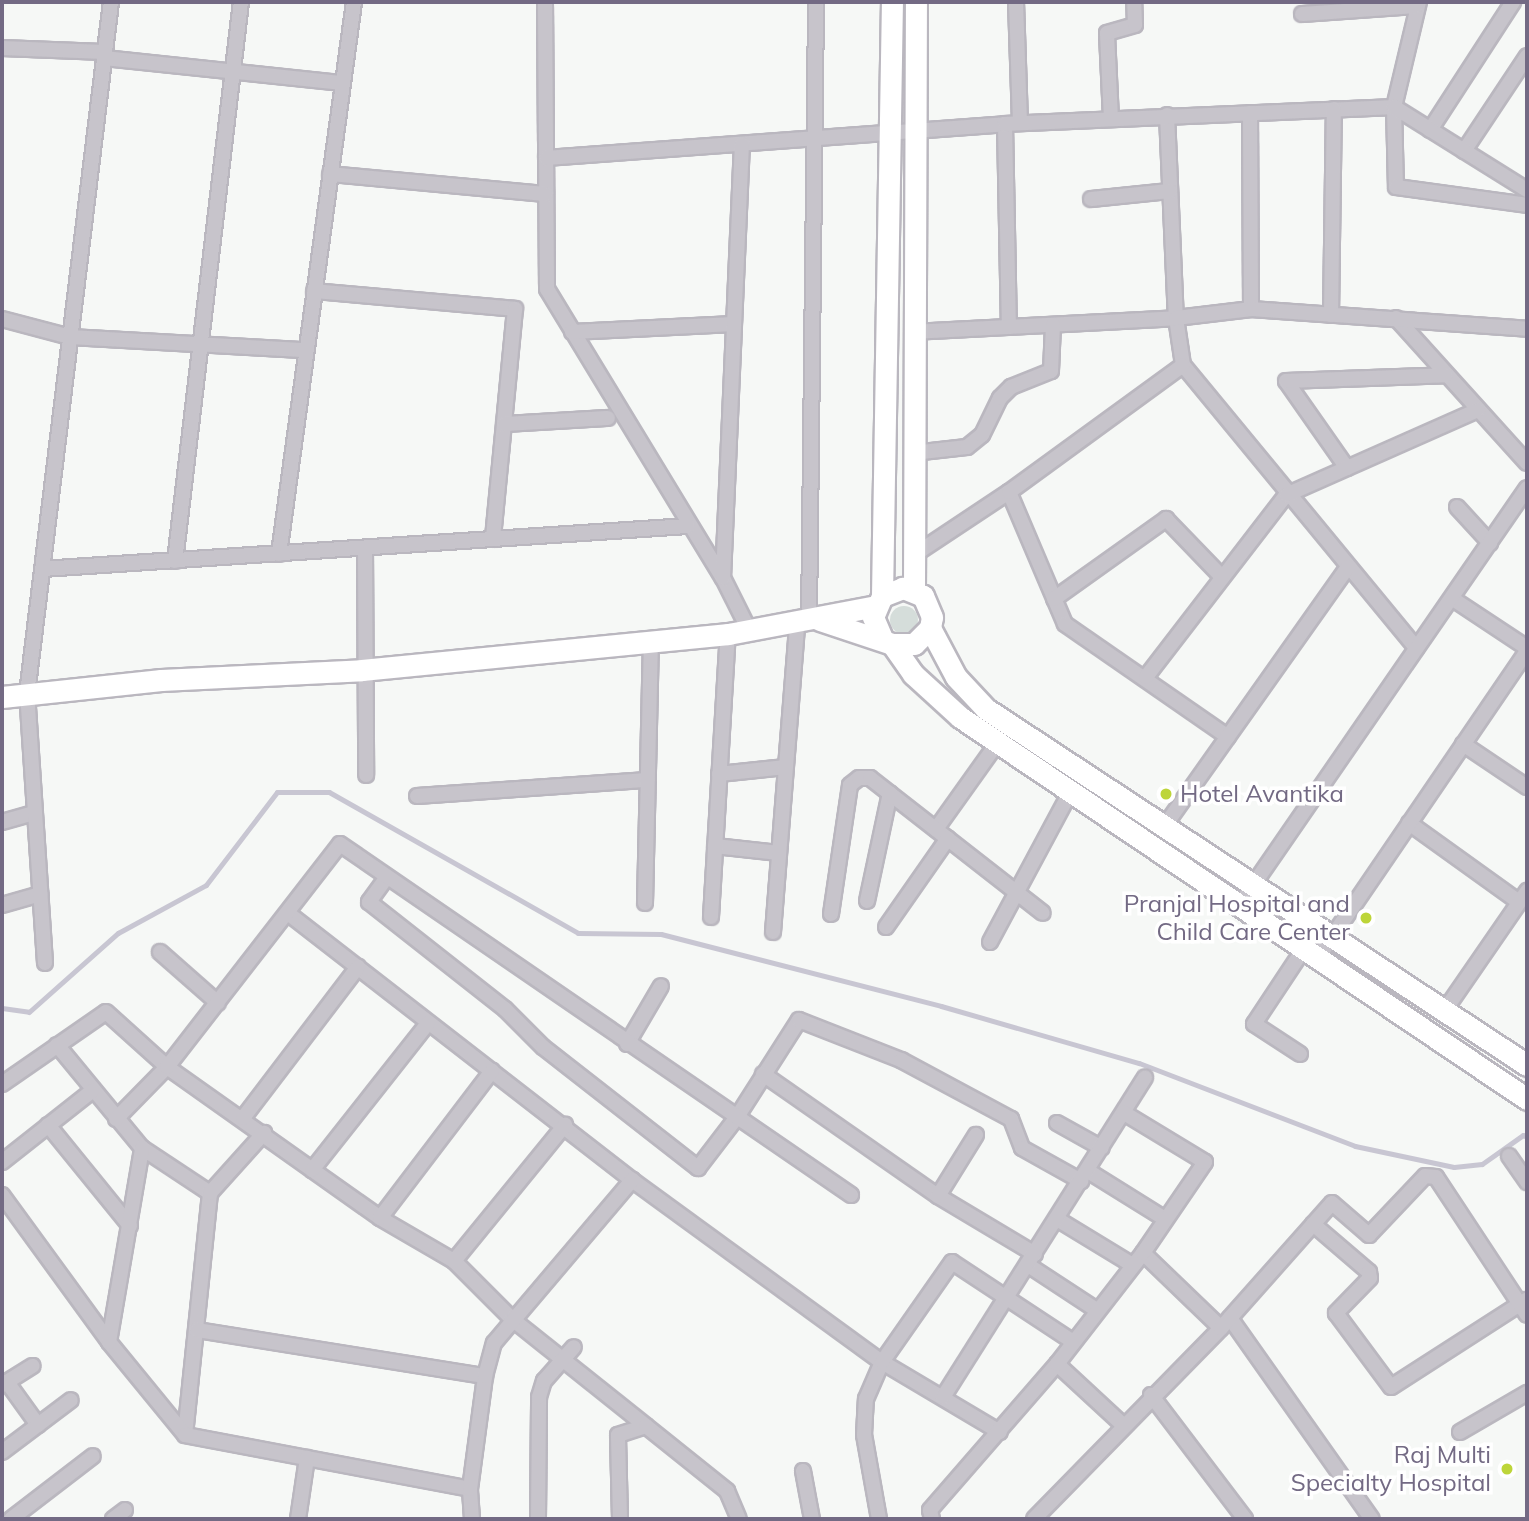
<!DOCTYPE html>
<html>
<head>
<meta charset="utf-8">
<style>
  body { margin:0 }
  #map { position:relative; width:1529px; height:1521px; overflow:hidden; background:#f6f8f6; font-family:Mulish,sans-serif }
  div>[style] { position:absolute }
  .green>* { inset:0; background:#d5ddda }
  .round { border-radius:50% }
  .stream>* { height:5px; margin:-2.5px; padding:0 2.5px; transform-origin:2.5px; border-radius:2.5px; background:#c8c6d2 }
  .roads { filter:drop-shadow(2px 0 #bab7bf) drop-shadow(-2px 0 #bab7bf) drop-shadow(0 2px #bab7bf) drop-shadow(0 -2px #bab7bf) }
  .street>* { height:14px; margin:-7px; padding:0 7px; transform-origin:7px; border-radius:7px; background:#c7c4cb }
  .secondary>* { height:21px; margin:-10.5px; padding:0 10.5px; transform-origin:10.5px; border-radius:10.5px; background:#fff }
  .dots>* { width:19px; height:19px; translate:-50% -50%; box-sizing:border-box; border:4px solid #fff; border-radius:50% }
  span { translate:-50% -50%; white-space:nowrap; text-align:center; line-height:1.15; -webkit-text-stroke:7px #fff; paint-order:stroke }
  .poi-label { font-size:24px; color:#736a84 }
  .left { translate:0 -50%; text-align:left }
  .right { translate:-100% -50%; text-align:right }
  .frame { position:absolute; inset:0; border:4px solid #736a84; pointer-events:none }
</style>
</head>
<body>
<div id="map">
  <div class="green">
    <div class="round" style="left:890px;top:606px;width:28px;height:28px"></div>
  </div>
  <div class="stream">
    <div style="left:2px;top:1008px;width:27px;rotate:8deg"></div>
    <div style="left:29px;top:1012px;width:119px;rotate:-41.6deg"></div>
    <div style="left:118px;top:933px;width:100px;rotate:-28.6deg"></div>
    <div style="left:206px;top:885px;width:117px;rotate:-52.6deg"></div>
    <div style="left:277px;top:792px;width:52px"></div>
    <div style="left:329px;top:792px;width:286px;rotate:29.5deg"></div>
    <div style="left:578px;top:933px;width:83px;rotate:0.7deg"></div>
    <div style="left:661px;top:934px;width:289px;rotate:14.4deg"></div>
    <div style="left:941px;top:1006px;width:206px;rotate:16.1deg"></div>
    <div style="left:1139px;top:1063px;width:231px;rotate:21deg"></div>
    <div style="left:1355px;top:1146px;width:101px;rotate:12deg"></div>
    <div style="left:1454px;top:1167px;width:28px;rotate:-6deg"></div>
    <div style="left:1482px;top:1164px;width:50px;rotate:-35.3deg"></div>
    <div style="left:1523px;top:1135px;width:4px;rotate:27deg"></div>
  </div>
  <div class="roads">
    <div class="street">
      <div style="left:545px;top:2px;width:287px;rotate:89.6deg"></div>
      <div style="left:547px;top:289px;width:338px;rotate:58.7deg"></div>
      <div style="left:723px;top:578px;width:60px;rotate:63.4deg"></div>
      <div style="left:1016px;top:2px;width:121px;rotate:88.1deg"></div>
      <div style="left:1419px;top:2px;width:108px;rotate:103.4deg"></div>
      <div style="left:1394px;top:107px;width:80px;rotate:88.6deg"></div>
      <div style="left:1396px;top:187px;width:132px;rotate:7.8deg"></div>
      <div style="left:1302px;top:14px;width:114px;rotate:-4deg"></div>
      <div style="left:2px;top:48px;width:102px;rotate:2.2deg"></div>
      <div style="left:104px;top:58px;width:240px;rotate:6deg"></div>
      <div style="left:1250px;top:113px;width:196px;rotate:89.7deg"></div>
      <div style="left:1167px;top:115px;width:203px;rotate:87.5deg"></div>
      <div style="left:1176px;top:318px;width:48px;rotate:81.5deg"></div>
      <div style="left:1183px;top:365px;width:367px;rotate:50.5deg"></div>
      <div style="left:1111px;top:119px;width:86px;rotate:-92.7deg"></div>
      <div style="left:1107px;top:33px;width:29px;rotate:-16deg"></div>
      <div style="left:1135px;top:25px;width:23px;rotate:-92deg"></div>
      <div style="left:1005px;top:124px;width:203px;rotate:88.9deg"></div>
      <div style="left:1430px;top:130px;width:153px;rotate:-57deg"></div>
      <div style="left:1464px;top:151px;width:114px;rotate:-56.4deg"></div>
      <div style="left:546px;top:158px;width:460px;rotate:-4.2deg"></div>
      <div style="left:1005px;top:124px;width:389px;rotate:-2.5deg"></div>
      <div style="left:1394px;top:107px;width:157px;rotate:32deg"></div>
      <div style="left:330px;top:174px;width:217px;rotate:5.3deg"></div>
      <div style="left:1091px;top:199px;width:79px;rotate:-5.8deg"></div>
      <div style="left:314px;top:291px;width:202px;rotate:5.1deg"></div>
      <div style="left:515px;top:309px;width:231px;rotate:95.5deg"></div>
      <div style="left:1331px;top:315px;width:206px;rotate:-89.2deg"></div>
      <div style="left:1396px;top:318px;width:195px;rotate:47.9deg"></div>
      <div style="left:2px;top:319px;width:70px;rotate:14.8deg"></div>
      <div style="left:70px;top:337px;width:236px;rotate:3.2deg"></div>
      <div style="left:572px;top:332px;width:162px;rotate:-2.8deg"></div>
      <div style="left:912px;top:332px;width:264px;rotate:-3deg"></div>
      <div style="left:1176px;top:318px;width:76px;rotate:-6.8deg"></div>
      <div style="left:1251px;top:309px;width:277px;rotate:4.1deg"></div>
      <div style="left:504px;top:424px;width:104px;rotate:-3.3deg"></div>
      <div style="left:913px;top:453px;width:54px;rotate:-6.3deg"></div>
      <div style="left:967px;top:447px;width:19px;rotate:-39deg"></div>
      <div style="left:982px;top:435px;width:41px;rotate:-64.1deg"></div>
      <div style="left:1000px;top:398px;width:16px;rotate:-45deg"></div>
      <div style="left:1011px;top:387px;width:43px;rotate:-21.8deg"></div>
      <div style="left:1051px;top:371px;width:46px;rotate:-87.5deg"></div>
      <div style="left:1347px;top:468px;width:106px;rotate:-125deg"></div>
      <div style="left:1286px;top:381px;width:160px;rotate:-2.1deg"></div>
      <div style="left:1009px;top:492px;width:143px;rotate:67deg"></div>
      <div style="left:1065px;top:624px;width:198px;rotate:34.7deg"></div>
      <div style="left:1457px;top:507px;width:49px;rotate:47.5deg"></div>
      <div style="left:365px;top:548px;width:227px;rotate:89.7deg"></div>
      <div style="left:279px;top:554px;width:557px;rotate:-82.26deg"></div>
      <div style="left:914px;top:555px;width:114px;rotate:-33.6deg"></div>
      <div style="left:1009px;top:492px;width:215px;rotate:-36.1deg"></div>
      <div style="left:175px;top:561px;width:563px;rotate:-83.27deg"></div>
      <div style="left:42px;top:569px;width:647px;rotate:-3.81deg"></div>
      <div style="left:723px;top:578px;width:434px;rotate:-87.5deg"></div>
      <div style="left:1054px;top:599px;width:138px;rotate:-35.5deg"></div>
      <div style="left:1166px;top:519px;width:81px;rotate:46deg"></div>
      <div style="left:1453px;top:599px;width:89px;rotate:33.5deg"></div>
      <div style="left:809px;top:622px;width:620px;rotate:-89.35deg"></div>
      <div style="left:1146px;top:677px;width:230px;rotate:-52.4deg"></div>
      <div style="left:1286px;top:495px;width:210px;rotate:-23.9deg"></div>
      <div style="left:1463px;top:744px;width:77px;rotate:33.9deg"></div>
      <div style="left:719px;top:774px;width:67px;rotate:-6deg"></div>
      <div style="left:417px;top:796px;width:231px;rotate:-4deg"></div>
      <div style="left:2px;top:822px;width:33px;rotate:-16deg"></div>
      <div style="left:1409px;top:823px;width:135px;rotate:35.7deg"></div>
      <div style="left:1166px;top:824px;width:315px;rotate:-54.7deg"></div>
      <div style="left:936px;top:829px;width:107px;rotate:-54.5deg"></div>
      <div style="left:715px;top:846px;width:64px;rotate:6.2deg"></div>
      <div style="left:387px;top:877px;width:31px;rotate:126deg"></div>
      <div style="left:369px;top:902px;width:173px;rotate:38.2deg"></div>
      <div style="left:505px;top:1009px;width:54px;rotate:45deg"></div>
      <div style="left:543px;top:1047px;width:197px;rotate:38deg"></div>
      <div style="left:698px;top:1168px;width:64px;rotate:-52.6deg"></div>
      <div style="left:737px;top:1117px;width:115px;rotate:-57.4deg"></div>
      <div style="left:799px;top:1020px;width:110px;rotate:21.4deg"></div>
      <div style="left:901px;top:1060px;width:125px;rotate:28.2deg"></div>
      <div style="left:1011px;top:1119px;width:31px;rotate:69deg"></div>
      <div style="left:1022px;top:1148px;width:68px;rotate:29.2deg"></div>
      <div style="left:867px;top:901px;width:110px;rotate:-78deg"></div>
      <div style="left:645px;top:903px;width:262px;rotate:-88.7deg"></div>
      <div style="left:2px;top:905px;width:40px;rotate:-16deg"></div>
      <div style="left:1238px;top:907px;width:509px;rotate:-55.4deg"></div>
      <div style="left:289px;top:914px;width:434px;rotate:37.8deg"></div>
      <div style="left:632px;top:1180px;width:309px;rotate:36.1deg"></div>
      <div style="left:882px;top:1362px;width:137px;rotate:30.7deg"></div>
      <div style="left:831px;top:914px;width:130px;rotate:-81.6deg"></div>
      <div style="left:850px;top:785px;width:11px;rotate:-38deg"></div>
      <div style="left:859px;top:778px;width:11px"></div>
      <div style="left:870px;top:778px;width:219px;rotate:38deg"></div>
      <div style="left:711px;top:917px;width:284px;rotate:-86.6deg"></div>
      <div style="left:886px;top:927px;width:108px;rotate:-55.1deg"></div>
      <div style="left:773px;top:932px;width:309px;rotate:-85.5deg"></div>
      <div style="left:990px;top:942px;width:169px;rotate:-61.8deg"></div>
      <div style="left:160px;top:952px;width:77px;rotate:41.3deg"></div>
      <div style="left:1317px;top:959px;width:373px;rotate:-55.7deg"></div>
      <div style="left:45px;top:963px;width:270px;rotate:-93.8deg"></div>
      <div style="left:27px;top:694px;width:697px;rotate:-83.08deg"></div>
      <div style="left:1445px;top:1010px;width:145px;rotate:-55.4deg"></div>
      <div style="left:627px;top:1044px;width:67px;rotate:-59.6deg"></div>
      <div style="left:57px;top:1045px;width:134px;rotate:50.5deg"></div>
      <div style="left:142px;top:1148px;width:82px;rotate:33.5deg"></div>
      <div style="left:210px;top:1193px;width:243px;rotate:95.9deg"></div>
      <div style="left:1300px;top:1054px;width:55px;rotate:-146.9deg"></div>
      <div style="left:1254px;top:1024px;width:89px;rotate:-56.5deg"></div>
      <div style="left:763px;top:1074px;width:213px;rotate:34.9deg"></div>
      <div style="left:938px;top:1196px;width:113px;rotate:30.9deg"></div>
      <div style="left:2px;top:1084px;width:126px;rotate:-34.7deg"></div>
      <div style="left:106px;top:1012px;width:82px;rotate:42deg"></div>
      <div style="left:167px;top:1067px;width:261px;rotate:35.3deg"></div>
      <div style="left:380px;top:1218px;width:86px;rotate:30.2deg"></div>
      <div style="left:454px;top:1261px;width:82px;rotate:45deg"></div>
      <div style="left:512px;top:1319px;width:171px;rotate:38.6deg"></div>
      <div style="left:243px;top:1118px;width:190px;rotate:-52.7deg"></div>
      <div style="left:116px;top:1119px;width:73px;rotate:-45.6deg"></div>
      <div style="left:167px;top:1067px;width:282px;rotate:-52.2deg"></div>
      <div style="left:340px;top:844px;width:620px;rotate:34.48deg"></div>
      <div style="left:1057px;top:1123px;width:51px;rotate:29.1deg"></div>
      <div style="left:48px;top:1125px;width:130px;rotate:50.9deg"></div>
      <div style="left:1509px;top:1156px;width:32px;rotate:55deg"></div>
      <div style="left:2px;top:1162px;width:115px;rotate:-38.3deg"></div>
      <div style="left:312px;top:1170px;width:187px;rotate:-51.7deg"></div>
      <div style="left:1088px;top:1171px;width:91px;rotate:31.9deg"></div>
      <div style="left:210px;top:1193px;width:81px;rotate:-48deg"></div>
      <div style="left:2px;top:1195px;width:182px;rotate:53.9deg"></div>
      <div style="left:109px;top:1342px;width:120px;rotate:50.7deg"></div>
      <div style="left:185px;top:1435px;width:290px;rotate:10.7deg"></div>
      <div style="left:938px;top:1196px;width:72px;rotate:-58.1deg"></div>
      <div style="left:380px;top:1218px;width:185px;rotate:-52.7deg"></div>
      <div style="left:1057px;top:1219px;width:87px;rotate:31.3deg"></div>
      <div style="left:1313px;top:1224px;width:74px;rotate:40.6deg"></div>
      <div style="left:1369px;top:1272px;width:6px;rotate:81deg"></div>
      <div style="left:1370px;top:1278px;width:49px;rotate:134.2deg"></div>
      <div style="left:1336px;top:1313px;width:92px;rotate:53.4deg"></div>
      <div style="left:1391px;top:1387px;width:161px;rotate:-32.8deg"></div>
      <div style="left:1143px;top:1253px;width:108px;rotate:43.9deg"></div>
      <div style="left:454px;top:1261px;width:176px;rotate:-50.8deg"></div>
      <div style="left:1028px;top:1265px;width:80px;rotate:33.3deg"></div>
      <div style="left:1230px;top:1318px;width:246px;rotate:54.8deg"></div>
      <div style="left:197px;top:1330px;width:292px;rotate:9.1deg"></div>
      <div style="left:109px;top:1342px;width:197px;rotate:-80.3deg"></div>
      <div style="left:1057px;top:1364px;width:90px;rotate:42.7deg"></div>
      <div style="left:7px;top:1382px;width:53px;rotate:54.2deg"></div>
      <div style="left:2px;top:1385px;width:36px;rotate:-32deg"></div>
      <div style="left:1151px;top:1395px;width:156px;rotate:52.8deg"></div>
      <div style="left:943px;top:1397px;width:378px;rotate:-57.7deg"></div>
      <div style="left:1460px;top:1432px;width:78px;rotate:-30.2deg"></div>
      <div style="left:2px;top:1452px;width:86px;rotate:-37deg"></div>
      <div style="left:803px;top:1471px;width:49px;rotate:79.4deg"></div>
      <div style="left:11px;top:1519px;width:103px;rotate:-37.5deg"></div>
      <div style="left:113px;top:1519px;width:15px;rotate:-37deg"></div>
      <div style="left:298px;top:1519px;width:62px;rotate:-81.6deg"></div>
      <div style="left:472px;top:1519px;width:30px;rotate:-94deg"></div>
      <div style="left:470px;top:1489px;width:114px;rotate:-82.4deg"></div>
      <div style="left:485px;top:1376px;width:34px;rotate:-75deg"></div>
      <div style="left:494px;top:1343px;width:214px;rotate:-49.7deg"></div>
      <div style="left:538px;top:1519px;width:122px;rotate:-89.5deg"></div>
      <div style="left:539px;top:1397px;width:17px;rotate:-73deg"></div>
      <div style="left:544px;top:1381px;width:45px;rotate:-48.6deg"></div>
      <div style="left:620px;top:1519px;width:84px;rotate:-91.4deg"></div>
      <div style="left:618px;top:1435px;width:29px;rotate:-18deg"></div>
      <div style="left:646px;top:1426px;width:104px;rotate:38.7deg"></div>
      <div style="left:727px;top:1491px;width:30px;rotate:67deg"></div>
      <div style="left:879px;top:1519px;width:85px;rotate:-100.1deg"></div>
      <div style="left:864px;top:1435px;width:36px;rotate:-87deg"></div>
      <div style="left:866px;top:1399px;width:40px;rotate:-66.6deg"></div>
      <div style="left:882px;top:1362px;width:122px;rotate:-55deg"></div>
      <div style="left:952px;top:1262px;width:144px;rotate:33.4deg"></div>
      <div style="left:932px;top:1519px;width:9px;rotate:-103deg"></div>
      <div style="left:930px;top:1510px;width:194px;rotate:-49deg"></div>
      <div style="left:1057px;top:1364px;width:140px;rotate:-52.2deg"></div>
      <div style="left:1143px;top:1253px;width:110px;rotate:-55.7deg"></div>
      <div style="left:1205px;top:1162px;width:95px;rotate:-148.8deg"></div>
      <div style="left:1034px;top:1519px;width:267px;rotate:-45.6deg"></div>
      <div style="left:1221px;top:1328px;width:167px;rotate:-48.4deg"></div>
      <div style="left:1332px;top:1203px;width:49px;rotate:40.9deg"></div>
      <div style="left:1369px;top:1235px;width:81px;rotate:-46.5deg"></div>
      <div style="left:1425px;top:1176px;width:11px;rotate:5deg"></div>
      <div style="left:1436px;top:1177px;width:165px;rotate:56.6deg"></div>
    </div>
    <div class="secondary">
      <div style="left:914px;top:590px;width:588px;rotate:-89.81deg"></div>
      <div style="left:882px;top:596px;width:594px;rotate:-89.04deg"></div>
      <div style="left:820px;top:620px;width:76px;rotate:18.4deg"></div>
      <div style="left:892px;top:644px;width:22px"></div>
      <div style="left:914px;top:644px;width:23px;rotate:-45deg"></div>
      <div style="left:930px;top:628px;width:11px;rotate:-80deg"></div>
      <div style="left:932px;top:617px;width:23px;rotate:-113deg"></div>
      <div style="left:923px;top:596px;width:22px;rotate:-158deg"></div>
      <div style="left:903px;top:588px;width:22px;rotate:159deg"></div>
      <div style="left:882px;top:596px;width:23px;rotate:113deg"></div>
      <div style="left:873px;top:617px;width:23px;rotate:67deg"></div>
      <div style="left:930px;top:628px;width:55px;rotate:62deg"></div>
      <div style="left:956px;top:677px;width:44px;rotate:46.8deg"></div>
      <div style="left:986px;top:709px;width:648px;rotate:33.35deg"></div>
      <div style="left:892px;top:644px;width:37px;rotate:55deg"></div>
      <div style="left:913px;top:674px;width:64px;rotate:42.5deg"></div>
      <div style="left:960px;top:717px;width:684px;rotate:33.97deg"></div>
      <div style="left:2px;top:697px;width:160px;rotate:-6.1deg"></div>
      <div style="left:161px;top:680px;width:201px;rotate:-2.8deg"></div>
      <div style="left:362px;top:670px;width:368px;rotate:-5.6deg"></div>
      <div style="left:728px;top:634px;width:151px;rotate:-10.7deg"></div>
    </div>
  </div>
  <div class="dots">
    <div style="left:1166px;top:794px;background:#bdd539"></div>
    <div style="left:1366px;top:918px;background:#bdd539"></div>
    <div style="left:1507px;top:1469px;background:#bdd539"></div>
  </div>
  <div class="poi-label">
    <span class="left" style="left:1180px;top:794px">Hotel Avantika</span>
    <span class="right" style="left:1350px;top:918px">Pranjal Hospital and<br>Child Care Center</span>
    <span class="right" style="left:1491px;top:1469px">Raj Multi<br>Specialty Hospital</span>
  </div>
  <div class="frame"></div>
</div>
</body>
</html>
